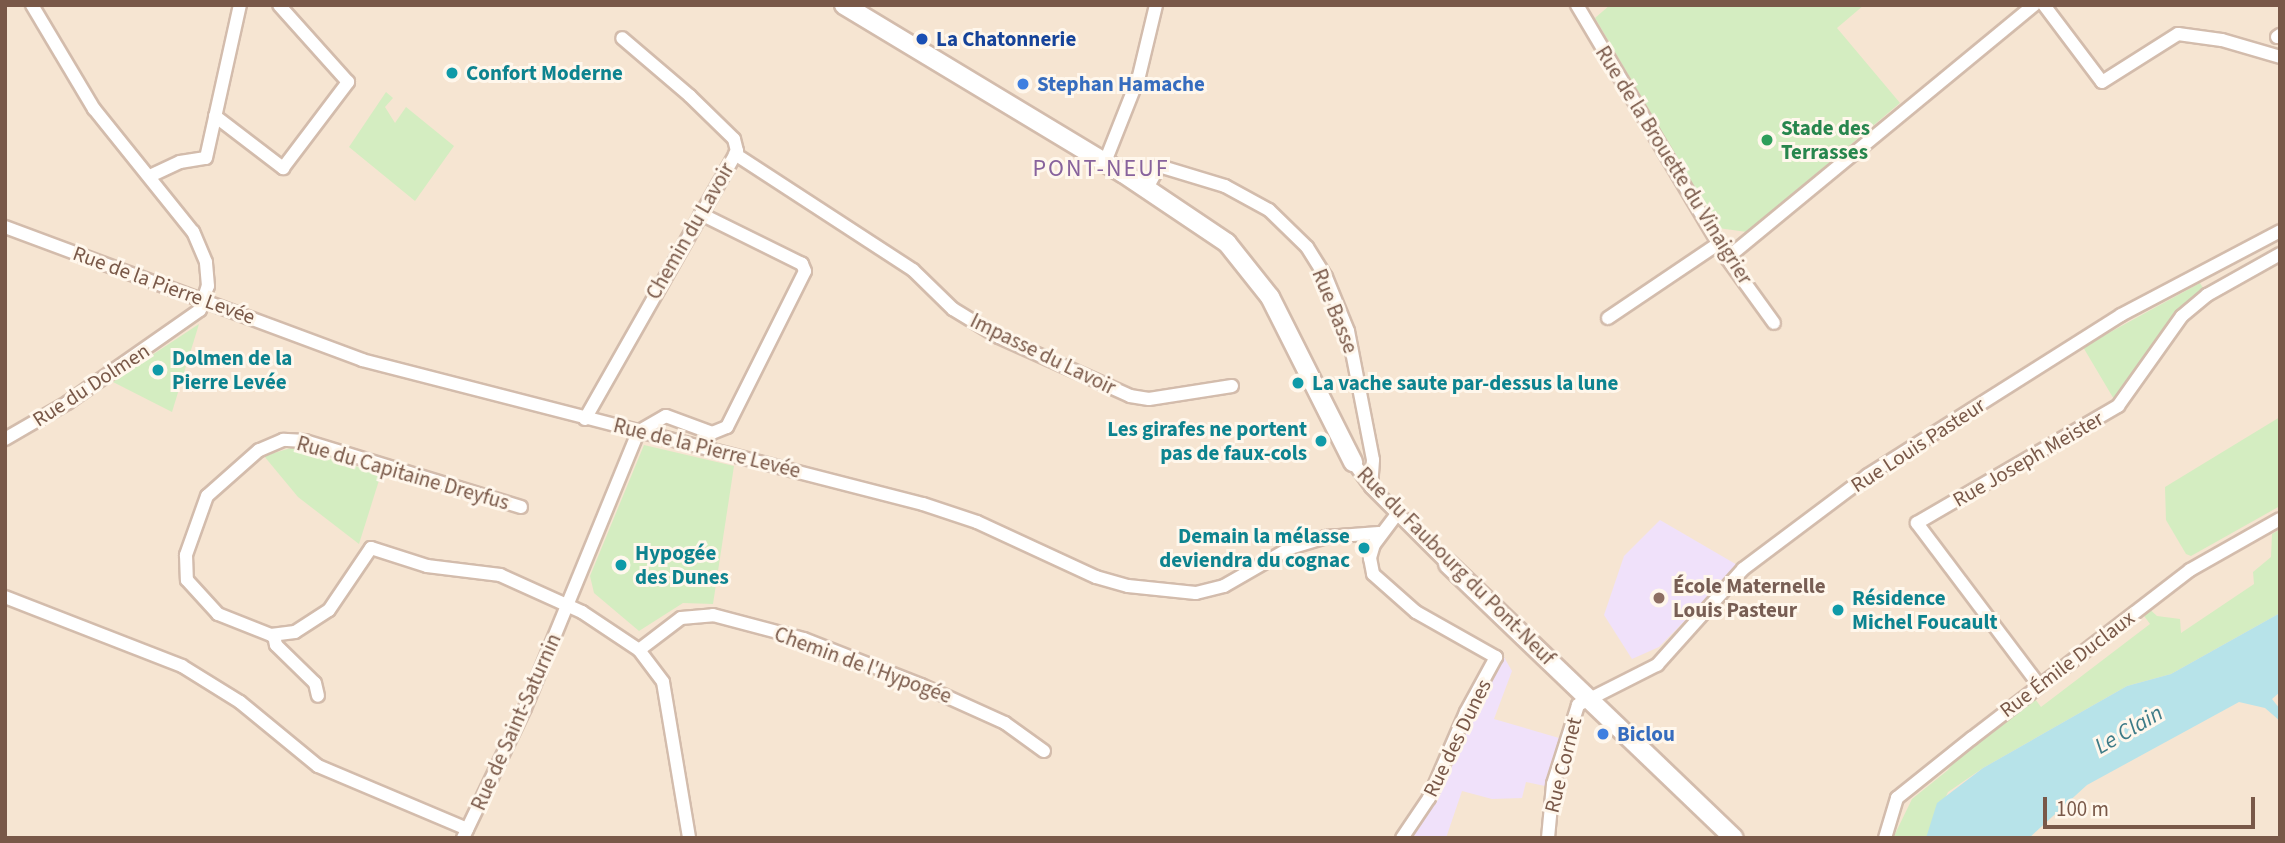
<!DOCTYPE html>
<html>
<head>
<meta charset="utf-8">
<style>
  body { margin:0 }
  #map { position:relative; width:2285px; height:843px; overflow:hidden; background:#fef3e4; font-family:"Source Sans 3",sans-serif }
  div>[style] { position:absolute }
  .residential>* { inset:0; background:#f6e5d2; transform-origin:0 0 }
  .education>* { inset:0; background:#f0e1fa }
  .green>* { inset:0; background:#d4edc1 }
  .water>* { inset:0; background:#b7e3e9 }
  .roads { filter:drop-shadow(2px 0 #d3bcac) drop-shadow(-2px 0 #d3bcac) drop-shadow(0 2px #d3bcac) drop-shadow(0 -2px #d3bcac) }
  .minor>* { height:12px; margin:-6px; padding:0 6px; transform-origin:6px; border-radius:6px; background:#fff }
  .secondary>* { height:18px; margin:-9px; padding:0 9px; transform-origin:9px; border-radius:9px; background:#fff }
  .dots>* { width:19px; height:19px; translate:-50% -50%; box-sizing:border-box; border:4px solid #fff7ec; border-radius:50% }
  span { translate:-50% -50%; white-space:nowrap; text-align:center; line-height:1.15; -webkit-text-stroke:6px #fff7ec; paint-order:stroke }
  .transit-label { font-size:21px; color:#164399; font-weight:700 }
  .left { translate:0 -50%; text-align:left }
  .culture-label { font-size:21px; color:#0d838f; font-weight:700 }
  .right { translate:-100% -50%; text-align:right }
  .shop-label { font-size:21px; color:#366cbe; font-weight:700 }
  .leisure-label { font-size:21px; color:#27864d; font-weight:700 }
  .street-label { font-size:21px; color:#795848 }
  .education-label { font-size:21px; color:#785e54; font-weight:700 }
  .water-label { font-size:23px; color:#3d7b87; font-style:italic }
  .quarter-label { font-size:24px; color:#88639d; letter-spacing:2px }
  .frame { position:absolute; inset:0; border:7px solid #795848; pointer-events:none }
  .scale { position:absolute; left:2043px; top:797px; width:212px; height:32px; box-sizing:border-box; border:4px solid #795848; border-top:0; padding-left:9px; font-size:21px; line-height:24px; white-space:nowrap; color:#795848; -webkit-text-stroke:5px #fff7ec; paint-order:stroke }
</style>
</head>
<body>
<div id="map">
  <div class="residential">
    <div style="left:5px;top:5px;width:2275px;height:833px"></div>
  </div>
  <div class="education">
    <div style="clip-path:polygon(1660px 520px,1739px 566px,1659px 647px,1632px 659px,1604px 615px,1624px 556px)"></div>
    <div style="clip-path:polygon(1501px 652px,1512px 671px,1494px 719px,1559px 738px,1545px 786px,1526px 782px,1522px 798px,1492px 799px,1462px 791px,1446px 838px,1407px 838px)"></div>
  </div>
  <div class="green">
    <div style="clip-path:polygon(1610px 5px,1864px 5px,1837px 28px,1900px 103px,1747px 232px,1718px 228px,1595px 18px)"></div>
    <div style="clip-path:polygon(386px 92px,393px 98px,385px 107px,395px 123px,406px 107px,454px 146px,415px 201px,349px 147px)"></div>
    <div style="clip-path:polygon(2200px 283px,2207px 295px,2189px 310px,2118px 406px,2083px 347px)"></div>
    <div style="clip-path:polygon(199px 324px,172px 412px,113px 382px,140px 363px)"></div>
    <div style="clip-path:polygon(2280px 417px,2280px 506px,2191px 556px,2186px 554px,2166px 520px,2165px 487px)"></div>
    <div style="clip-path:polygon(644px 445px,734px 466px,713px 604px,683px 603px,639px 631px,594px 593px,590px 576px)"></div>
    <div style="clip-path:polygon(294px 447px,381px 474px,359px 544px,298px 497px,264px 456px)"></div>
    <div style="clip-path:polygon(2280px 529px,2280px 613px,2171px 674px,2127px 686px,1983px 768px,1948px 792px,1926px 838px,1893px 838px,1912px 799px,1948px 770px,1972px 738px,2030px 692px,2041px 707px,2150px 624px,2139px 609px,2145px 605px,2157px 616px,2180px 619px,2181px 633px,2254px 584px,2253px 572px,2271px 557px,2272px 534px)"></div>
  </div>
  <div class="water">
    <div style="clip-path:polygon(2280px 613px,2280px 692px,2272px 699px,2280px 709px,2280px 721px,2265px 708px,2239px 702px,2087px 785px,2029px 838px,1926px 838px,1937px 803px,1983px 768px,2127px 686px,2171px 674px)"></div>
  </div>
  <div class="roads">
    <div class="minor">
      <div style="left:1577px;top:5px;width:294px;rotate:59.3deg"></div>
      <div style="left:1727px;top:258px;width:80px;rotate:54.1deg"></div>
      <div style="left:2044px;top:5px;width:96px;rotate:53deg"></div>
      <div style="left:2102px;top:82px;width:90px;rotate:-32.3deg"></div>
      <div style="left:2178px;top:34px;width:44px;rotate:7.8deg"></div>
      <div style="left:2222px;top:40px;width:60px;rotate:16.3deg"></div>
      <div style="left:2277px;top:37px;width:4px;rotate:-34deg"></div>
      <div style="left:215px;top:116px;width:86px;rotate:37.4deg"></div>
      <div style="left:283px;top:168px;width:108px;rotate:-52.9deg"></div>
      <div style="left:348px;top:82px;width:103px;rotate:-131.9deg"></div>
      <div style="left:735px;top:154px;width:212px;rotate:33.1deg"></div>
      <div style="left:913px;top:270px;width:56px;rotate:44.3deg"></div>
      <div style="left:953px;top:309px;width:54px;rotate:31.3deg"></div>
      <div style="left:999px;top:337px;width:144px;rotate:24.2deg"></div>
      <div style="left:1130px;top:396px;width:19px;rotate:9deg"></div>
      <div style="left:1149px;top:399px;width:84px;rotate:-8.9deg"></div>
      <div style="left:1105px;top:162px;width:92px;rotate:-68.4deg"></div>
      <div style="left:1139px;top:76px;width:73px;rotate:-76.5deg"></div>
      <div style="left:150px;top:176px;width:33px;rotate:-25deg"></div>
      <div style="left:180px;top:162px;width:26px;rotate:-9deg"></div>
      <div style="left:206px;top:158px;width:157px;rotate:-77.5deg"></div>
      <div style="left:1147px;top:188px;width:25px;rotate:-61deg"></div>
      <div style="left:1159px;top:166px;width:69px;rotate:16.9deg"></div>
      <div style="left:1225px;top:186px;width:50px;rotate:28.6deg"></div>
      <div style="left:1269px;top:210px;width:53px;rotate:44.2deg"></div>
      <div style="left:1307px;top:247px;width:36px;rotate:58deg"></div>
      <div style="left:1326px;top:277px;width:58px;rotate:67.8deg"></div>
      <div style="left:1348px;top:331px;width:131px;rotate:79deg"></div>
      <div style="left:1373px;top:460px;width:27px;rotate:94deg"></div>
      <div style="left:5px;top:227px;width:381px;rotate:20.4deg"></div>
      <div style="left:362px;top:360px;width:579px;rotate:14.4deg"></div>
      <div style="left:923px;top:504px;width:57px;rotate:18.4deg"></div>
      <div style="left:977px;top:522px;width:131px;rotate:24.8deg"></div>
      <div style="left:1096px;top:577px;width:33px;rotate:16deg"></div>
      <div style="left:1128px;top:586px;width:68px;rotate:5.9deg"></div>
      <div style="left:1196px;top:593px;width:29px;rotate:-14deg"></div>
      <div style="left:1224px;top:586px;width:76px;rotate:-29.9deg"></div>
      <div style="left:1290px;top:548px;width:38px;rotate:-17deg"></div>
      <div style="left:1326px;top:537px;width:53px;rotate:-4.3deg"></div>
      <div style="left:1727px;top:258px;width:398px;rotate:-39.5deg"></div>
      <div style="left:1608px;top:318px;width:134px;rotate:-34deg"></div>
      <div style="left:585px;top:419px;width:308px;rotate:-60.4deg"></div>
      <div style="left:737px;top:151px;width:12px;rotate:-104deg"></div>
      <div style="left:734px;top:139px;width:62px;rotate:-135.7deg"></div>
      <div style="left:690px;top:96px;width:89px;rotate:-139.5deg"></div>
      <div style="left:5px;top:439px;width:72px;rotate:-30.1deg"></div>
      <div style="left:67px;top:403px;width:162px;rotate:-35deg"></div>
      <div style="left:200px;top:310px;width:25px;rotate:-72deg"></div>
      <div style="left:208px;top:286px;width:24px;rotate:-95deg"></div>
      <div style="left:206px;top:262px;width:33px;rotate:-113deg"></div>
      <div style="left:193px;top:232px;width:158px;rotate:-128.8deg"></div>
      <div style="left:94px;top:109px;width:121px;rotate:-120.8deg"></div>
      <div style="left:1353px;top:462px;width:31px;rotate:54deg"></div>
      <div style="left:1371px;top:487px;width:109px;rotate:45deg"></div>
      <div style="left:521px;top:507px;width:226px;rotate:-163deg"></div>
      <div style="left:305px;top:441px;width:22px;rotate:-177deg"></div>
      <div style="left:283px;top:440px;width:26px;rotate:157deg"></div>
      <div style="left:259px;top:450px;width:69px;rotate:138.5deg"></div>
      <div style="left:207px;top:496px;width:63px;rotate:109.6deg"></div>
      <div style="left:186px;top:555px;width:25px;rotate:88deg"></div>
      <div style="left:187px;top:580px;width:46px;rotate:47.6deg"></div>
      <div style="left:218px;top:614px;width:57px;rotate:21.6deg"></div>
      <div style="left:271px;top:635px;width:24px;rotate:-7deg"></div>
      <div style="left:295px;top:632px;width:40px;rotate:-32.9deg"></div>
      <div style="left:329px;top:610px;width:75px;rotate:-55.9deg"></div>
      <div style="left:371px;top:548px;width:59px;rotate:17.8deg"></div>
      <div style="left:427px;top:566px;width:74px;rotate:7deg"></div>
      <div style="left:500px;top:575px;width:90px;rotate:24.3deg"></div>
      <div style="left:582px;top:612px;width:69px;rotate:33.7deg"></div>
      <div style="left:639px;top:650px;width:40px;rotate:53deg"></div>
      <div style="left:663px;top:682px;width:158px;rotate:80.5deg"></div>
      <div style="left:1397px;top:514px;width:38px;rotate:127deg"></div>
      <div style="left:1374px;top:544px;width:15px;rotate:106deg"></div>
      <div style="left:1370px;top:558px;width:16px;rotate:79deg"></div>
      <div style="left:1373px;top:574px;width:57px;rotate:41.5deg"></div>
      <div style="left:1416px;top:612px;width:92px;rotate:29.4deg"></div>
      <div style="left:1496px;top:657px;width:63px;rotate:118.6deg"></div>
      <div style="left:1466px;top:712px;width:94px;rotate:113.3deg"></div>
      <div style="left:1429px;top:798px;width:48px;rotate:124deg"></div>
      <div style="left:5px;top:597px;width:190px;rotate:21.3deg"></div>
      <div style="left:182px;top:666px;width:68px;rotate:31.8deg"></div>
      <div style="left:240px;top:702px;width:101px;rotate:39.4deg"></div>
      <div style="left:318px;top:766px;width:162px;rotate:22.9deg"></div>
      <div style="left:274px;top:635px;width:10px;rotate:79deg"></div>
      <div style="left:276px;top:645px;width:54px;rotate:44.3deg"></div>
      <div style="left:315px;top:683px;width:13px;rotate:77deg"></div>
      <div style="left:639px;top:650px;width:53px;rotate:-37.3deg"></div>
      <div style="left:681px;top:618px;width:32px;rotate:-5deg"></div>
      <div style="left:713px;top:615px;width:94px;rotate:14.8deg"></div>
      <div style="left:804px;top:639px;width:126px;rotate:21.5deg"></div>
      <div style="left:921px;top:685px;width:92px;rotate:24.3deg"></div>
      <div style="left:1005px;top:723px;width:48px;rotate:35.7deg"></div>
      <div style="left:2039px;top:685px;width:203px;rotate:-127deg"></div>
      <div style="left:1917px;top:523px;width:233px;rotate:-30.2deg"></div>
      <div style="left:2118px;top:406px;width:110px;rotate:-54.6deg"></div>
      <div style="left:2182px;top:316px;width:33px;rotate:-40deg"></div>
      <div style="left:2207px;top:295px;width:84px;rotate:-29.3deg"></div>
      <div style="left:463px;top:838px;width:144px;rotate:-64.5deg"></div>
      <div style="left:525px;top:708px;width:298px;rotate:-67.7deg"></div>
      <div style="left:638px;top:432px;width:32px;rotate:-30deg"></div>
      <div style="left:666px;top:416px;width:49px;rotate:20.3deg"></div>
      <div style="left:712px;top:433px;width:16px;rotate:-22deg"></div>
      <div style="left:727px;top:427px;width:174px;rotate:-63.4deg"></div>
      <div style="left:805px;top:271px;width:8px;rotate:-113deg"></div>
      <div style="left:802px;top:264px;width:113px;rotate:-153.7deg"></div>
      <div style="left:1548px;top:838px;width:54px;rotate:-84.7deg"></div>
      <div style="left:1553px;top:784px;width:83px;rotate:-72.4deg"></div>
      <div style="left:1578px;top:705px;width:89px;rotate:-26.9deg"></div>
      <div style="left:1657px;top:665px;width:129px;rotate:-48.1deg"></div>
      <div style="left:1743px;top:569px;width:156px;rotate:-36.9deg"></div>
      <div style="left:1868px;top:475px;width:299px;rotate:-32.3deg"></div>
      <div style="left:2121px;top:315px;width:180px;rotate:-27.8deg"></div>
      <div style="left:1885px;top:838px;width:42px;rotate:-73.3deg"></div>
      <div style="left:1897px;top:798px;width:96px;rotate:-38.7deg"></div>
      <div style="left:1972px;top:738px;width:275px;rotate:-37.6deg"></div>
      <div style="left:2190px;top:570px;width:103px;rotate:-29.5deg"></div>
    </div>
    <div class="secondary">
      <div style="left:844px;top:5px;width:326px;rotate:31.1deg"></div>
      <div style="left:1123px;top:173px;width:125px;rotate:33.9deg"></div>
      <div style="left:1227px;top:243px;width:69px;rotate:51.5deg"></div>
      <div style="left:1270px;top:297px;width:185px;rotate:63.3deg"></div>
      <div style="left:1448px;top:564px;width:396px;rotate:43.8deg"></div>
    </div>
  </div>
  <div class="dots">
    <div style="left:922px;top:39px;background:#1a4fb4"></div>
    <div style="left:452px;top:73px;background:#0f9aa8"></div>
    <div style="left:1023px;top:84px;background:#3f7fe0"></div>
    <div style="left:1767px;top:140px;background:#2e9e5b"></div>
    <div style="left:158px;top:370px;background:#0f9aa8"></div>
    <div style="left:1298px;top:383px;background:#0f9aa8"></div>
    <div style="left:1321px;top:441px;background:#0f9aa8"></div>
    <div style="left:1364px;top:548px;background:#0f9aa8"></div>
    <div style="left:621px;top:565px;background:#0f9aa8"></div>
    <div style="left:1659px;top:598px;background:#8d6e63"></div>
    <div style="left:1838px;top:610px;background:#0f9aa8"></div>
    <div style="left:1603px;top:734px;background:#3f7fe0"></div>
  </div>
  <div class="transit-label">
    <span class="left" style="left:936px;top:39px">La Chatonnerie</span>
  </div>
  <div class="culture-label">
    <span class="left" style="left:466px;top:73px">Confort Moderne</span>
    <span class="left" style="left:172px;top:370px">Dolmen de la<br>Pierre Levée</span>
    <span class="left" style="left:1312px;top:383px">La vache saute par-dessus la lune</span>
    <span class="right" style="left:1307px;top:441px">Les girafes ne portent<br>pas de faux-cols</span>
    <span class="right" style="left:1350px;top:548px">Demain la mélasse<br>deviendra du cognac</span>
    <span class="left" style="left:635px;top:565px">Hypogée<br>des Dunes</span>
    <span class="left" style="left:1852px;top:610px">Résidence<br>Michel Foucault</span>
  </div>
  <div class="shop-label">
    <span class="left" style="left:1037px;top:84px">Stephan Hamache</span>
    <span class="left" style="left:1617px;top:734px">Biclou</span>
  </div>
  <div class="leisure-label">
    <span class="left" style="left:1781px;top:140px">Stade des<br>Terrasses</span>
  </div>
  <div class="street-label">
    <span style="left:1674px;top:165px;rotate:58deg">Rue de la Brouette du Vinaigrier</span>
    <span style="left:690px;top:231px;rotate:-60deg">Chemin du Lavoir</span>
    <span style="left:164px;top:285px;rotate:20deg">Rue de la Pierre Levée</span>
    <span style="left:1335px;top:311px;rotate:68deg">Rue Basse</span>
    <span style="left:1043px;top:354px;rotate:26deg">Impasse du Lavoir</span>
    <span style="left:91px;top:385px;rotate:-33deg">Rue du Dolmen</span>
    <span style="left:1918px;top:445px;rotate:-33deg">Rue Louis Pasteur</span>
    <span style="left:707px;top:448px;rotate:14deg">Rue de la Pierre Levée</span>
    <span style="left:2028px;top:459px;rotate:-30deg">Rue Joseph Meister</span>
    <span style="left:403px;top:473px;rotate:16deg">Rue du Capitaine Dreyfus</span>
    <span style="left:1456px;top:566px;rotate:45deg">Rue du Faubourg du Pont-Neuf</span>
    <span style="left:2067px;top:664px;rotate:-37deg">Rue Émile Duclaux</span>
    <span style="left:863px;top:665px;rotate:20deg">Chemin de l'Hypogée</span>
    <span style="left:516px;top:722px;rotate:-66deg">Rue de Saint-Saturnin</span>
    <span style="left:1457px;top:738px;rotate:-64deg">Rue des Dunes</span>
    <span style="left:1563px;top:765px;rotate:-76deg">Rue Cornet</span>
  </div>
  <div class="education-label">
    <span class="left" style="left:1673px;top:598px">École Maternelle<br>Louis Pasteur</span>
  </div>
  <div class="water-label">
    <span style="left:2129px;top:730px;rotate:-30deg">Le Clain</span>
  </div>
  <div class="quarter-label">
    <span style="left:1101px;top:169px">PONT-NEUF</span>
  </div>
  <div class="frame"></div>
  <div class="scale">100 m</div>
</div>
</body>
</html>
